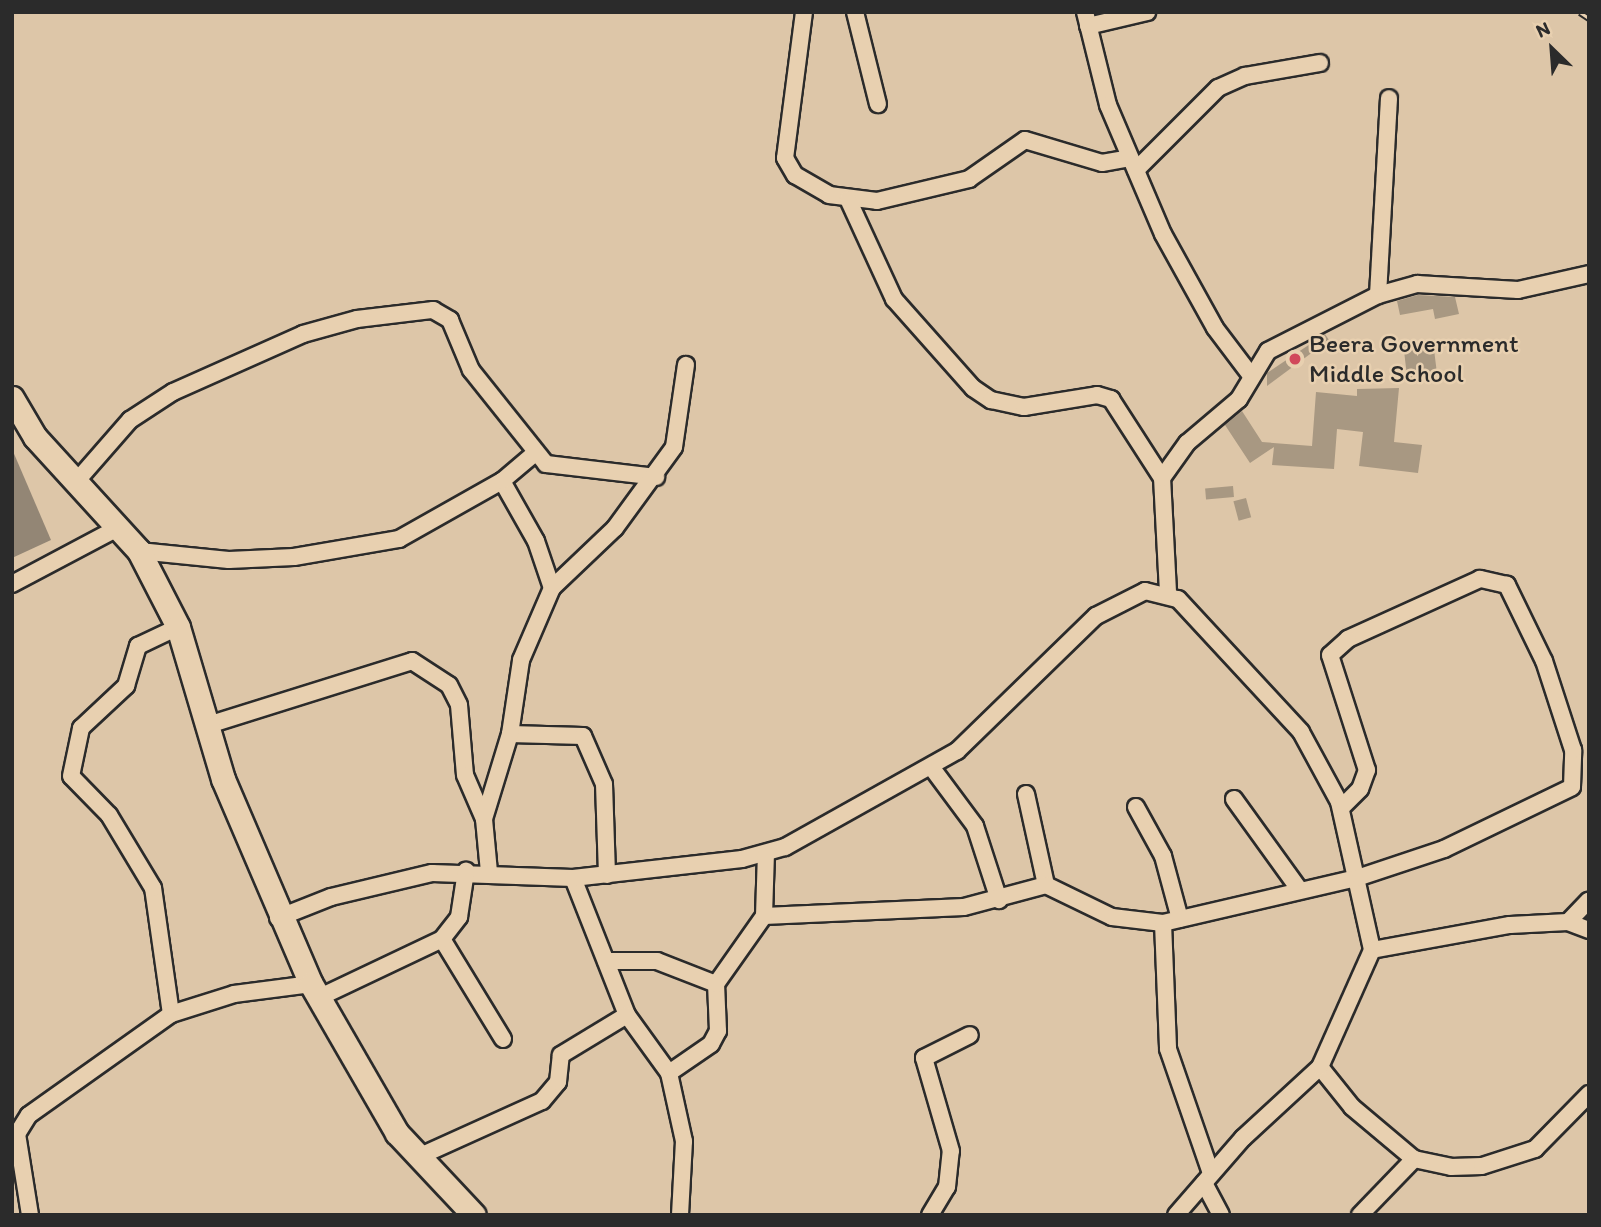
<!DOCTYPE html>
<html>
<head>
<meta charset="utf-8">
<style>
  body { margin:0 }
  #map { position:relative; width:1601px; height:1227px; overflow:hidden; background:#ddc6a8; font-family:Itim,sans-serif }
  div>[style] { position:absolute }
  .water>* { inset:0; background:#938675 }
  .building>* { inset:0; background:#a89882; transform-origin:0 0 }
  .roads { filter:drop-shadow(2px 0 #2b2b2b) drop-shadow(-2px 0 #2b2b2b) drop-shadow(0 2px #2b2b2b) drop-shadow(0 -2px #2b2b2b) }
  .street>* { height:16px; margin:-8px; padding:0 8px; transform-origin:8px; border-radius:8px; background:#e8d0b0 }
  .secondary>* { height:23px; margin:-11.5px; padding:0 11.5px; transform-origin:11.5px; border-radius:11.5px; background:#e8d0b0 }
  .rail>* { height:7px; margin-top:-3.5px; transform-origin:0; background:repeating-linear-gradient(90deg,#e8d0b0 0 13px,#2b2b2b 0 26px); box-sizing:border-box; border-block:2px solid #2b2b2b }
  .dots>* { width:19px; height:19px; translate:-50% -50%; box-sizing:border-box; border:4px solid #e8d0b0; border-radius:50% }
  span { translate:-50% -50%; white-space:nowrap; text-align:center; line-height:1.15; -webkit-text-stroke:5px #e8d0b0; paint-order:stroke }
  .poi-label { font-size:26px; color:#2b2b2b }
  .left { translate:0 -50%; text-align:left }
  .frame { position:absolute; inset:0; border:14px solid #2b2b2b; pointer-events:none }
  .north { position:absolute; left:1517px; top:14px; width:70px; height:70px; -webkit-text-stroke:5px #e8d0b0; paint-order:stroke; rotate:335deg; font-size:19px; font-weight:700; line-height:28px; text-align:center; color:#2b2b2b }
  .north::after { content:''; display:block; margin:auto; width:24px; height:32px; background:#2b2b2b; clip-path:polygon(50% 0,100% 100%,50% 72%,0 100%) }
</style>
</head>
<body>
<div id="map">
  <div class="water">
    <div style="clip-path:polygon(12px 449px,51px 540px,12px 558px)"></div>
  </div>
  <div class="building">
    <div style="clip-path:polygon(1418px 295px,1455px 297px,1459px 314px,1435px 319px,1433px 309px,1400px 315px,1397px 301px)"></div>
    <div style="clip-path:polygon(1325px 334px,1329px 340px,1267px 386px,1267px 373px)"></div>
    <div style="left:1433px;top:341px;width:34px;height:30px;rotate:83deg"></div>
    <div style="clip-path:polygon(1399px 388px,1394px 442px,1422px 445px,1418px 473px,1359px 466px,1363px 432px,1337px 429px,1334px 469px,1272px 465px,1274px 447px,1250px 463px,1225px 425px,1242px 411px,1262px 442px,1312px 446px,1316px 392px,1357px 396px,1357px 389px)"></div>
    <div style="left:1233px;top:486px;width:11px;height:28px;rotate:85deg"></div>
    <div style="left:1246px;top:498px;width:20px;height:13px;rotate:75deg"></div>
  </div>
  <div class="roads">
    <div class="street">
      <div style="left:804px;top:12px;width:147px;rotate:97.4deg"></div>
      <div style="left:785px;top:158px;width:20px;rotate:60deg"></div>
      <div style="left:795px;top:175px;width:39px;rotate:30deg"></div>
      <div style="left:829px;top:195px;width:48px;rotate:7.1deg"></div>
      <div style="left:877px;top:201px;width:95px;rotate:-13.4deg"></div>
      <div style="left:969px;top:179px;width:68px;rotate:-34.9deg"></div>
      <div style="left:1025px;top:140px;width:80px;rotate:16.6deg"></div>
      <div style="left:1102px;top:163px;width:28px;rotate:-10deg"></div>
      <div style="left:855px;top:12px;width:95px;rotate:76deg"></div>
      <div style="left:1085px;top:12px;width:96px;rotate:76.1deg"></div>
      <div style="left:1108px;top:105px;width:140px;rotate:66.9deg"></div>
      <div style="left:1163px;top:234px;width:107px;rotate:61deg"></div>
      <div style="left:1215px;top:328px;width:61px;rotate:52.9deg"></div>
      <div style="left:1088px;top:26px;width:61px;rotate:-13.3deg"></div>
      <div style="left:1136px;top:170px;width:116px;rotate:-45deg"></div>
      <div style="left:1218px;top:88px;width:30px;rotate:-24deg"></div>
      <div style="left:1245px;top:76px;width:76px;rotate:-9.8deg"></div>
      <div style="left:848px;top:199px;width:110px;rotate:65.3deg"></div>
      <div style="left:894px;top:299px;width:119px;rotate:48.4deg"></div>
      <div style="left:973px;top:388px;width:22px;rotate:34deg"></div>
      <div style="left:991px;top:400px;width:34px;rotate:12deg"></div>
      <div style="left:1024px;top:407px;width:74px;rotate:-9.3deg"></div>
      <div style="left:1097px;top:395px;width:15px;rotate:16deg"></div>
      <div style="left:1111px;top:399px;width:94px;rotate:57.2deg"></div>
      <div style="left:1378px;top:295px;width:197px;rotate:-86.8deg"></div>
      <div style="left:502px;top:481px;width:69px;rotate:60.5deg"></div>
      <div style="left:536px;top:541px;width:50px;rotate:71.2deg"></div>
      <div style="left:75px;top:483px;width:84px;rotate:-48.9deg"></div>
      <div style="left:130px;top:420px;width:51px;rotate:-33.1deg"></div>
      <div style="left:173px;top:392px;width:142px;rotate:-24deg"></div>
      <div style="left:303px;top:334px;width:56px;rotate:-15.5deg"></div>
      <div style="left:357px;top:319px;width:77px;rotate:-6.8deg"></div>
      <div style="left:433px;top:310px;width:20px;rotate:30deg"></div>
      <div style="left:450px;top:320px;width:54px;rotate:67.2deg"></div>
      <div style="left:471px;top:370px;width:120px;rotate:51.4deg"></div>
      <div style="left:546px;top:464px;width:111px;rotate:6.7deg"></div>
      <div style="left:139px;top:551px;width:90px;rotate:5.7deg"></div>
      <div style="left:229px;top:560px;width:65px;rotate:-2.6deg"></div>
      <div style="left:294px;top:557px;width:107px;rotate:-9.7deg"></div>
      <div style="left:399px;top:539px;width:118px;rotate:-29.4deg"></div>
      <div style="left:502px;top:481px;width:42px;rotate:-40.2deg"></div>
      <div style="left:12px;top:584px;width:115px;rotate:-27.9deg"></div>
      <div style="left:1168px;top:592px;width:114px;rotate:-93deg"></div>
      <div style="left:1162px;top:478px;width:43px;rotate:-54.5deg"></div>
      <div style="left:1187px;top:443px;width:68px;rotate:-40.2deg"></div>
      <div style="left:1239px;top:399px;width:56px;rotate:-58.9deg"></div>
      <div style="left:1268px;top:351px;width:123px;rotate:-27deg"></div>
      <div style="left:1378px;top:295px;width:41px;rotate:-15.8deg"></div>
      <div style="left:1417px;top:284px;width:101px;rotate:3.4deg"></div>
      <div style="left:1518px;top:290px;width:73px;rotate:-12.7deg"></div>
      <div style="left:205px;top:726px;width:217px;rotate:-17.4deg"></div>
      <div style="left:412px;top:661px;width:44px;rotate:33deg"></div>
      <div style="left:449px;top:685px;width:22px;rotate:63deg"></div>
      <div style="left:459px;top:705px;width:70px;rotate:85.1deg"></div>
      <div style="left:465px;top:775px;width:48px;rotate:66.6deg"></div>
      <div style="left:510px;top:734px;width:73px;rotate:1.6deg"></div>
      <div style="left:583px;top:736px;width:52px;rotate:66.4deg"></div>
      <div style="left:604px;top:784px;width:91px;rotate:88.1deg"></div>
      <div style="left:932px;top:768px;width:72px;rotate:53.4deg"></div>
      <div style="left:975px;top:826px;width:78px;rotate:72deg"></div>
      <div style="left:1026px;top:794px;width:93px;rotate:77.6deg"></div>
      <div style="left:1234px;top:799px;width:111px;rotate:54.2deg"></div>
      <div style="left:1136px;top:807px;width:56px;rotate:61.1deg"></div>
      <div style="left:1163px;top:856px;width:65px;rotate:74.9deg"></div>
      <div style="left:489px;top:872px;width:53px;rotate:-95.4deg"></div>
      <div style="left:484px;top:819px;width:89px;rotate:-73deg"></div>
      <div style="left:510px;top:734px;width:75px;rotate:-81.5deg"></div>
      <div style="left:521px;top:660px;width:78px;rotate:-66.7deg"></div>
      <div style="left:552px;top:588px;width:87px;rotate:-43.6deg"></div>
      <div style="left:615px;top:528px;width:100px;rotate:-53.9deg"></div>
      <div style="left:674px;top:447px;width:83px;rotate:-81.7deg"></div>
      <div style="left:573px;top:878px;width:147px;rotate:68.5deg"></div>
      <div style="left:627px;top:1015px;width:72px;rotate:54.1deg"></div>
      <div style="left:669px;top:1073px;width:70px;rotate:77.6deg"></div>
      <div style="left:684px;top:1141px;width:74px;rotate:93.1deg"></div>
      <div style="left:764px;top:916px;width:200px;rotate:-2.6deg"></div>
      <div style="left:964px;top:907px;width:85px;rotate:-15deg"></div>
      <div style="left:1046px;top:885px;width:73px;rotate:25.9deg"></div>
      <div style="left:1112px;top:917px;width:51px;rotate:6.7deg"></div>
      <div style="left:1163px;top:923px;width:126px;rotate:87.7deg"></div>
      <div style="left:1168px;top:1049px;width:131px;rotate:70.9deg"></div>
      <div style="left:278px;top:918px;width:57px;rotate:-21.6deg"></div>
      <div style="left:331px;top:897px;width:104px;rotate:-13.4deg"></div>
      <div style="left:432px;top:873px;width:141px;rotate:2deg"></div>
      <div style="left:573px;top:878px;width:170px;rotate:-6.4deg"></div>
      <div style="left:742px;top:859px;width:45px;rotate:-15.6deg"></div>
      <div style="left:785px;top:847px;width:197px;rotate:-29.2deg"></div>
      <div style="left:957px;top:751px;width:194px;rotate:-44.2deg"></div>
      <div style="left:1096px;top:616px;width:55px;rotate:-27deg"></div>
      <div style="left:1145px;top:591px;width:34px;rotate:14deg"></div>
      <div style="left:1178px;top:599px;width:181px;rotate:47.2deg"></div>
      <div style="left:1301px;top:732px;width:80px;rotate:61.5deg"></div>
      <div style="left:1339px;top:802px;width:152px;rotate:77.4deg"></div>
      <div style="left:1372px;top:950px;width:140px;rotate:-10.3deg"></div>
      <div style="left:1510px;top:925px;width:58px;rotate:-3deg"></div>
      <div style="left:1568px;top:922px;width:22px;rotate:21deg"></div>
      <div style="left:1568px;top:922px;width:30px;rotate:-46deg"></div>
      <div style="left:1163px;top:923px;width:202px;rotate:-13.1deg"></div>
      <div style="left:1360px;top:877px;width:89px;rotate:-18.4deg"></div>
      <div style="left:1444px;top:849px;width:142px;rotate:-25.8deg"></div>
      <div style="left:1572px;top:787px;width:37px;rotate:-88deg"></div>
      <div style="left:1573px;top:750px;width:94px;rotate:-108deg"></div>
      <div style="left:1544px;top:661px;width:85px;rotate:-116deg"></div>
      <div style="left:1507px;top:585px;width:28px;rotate:-167deg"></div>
      <div style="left:1480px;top:579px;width:145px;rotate:155.6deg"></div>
      <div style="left:1348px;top:639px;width:24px;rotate:138deg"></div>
      <div style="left:1330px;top:655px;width:121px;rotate:72.2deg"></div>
      <div style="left:1367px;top:770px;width:20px;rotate:110deg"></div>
      <div style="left:1360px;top:789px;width:27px;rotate:135deg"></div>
      <div style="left:442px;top:939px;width:117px;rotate:58.6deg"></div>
      <div style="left:606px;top:961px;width:51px"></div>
      <div style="left:657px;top:961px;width:63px;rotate:21.3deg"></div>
      <div style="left:318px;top:998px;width:137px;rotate:-25.4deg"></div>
      <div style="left:442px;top:939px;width:28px;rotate:-52deg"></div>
      <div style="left:459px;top:917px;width:47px;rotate:-81.3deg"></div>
      <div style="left:171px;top:1014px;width:127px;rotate:-98.1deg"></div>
      <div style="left:153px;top:888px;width:85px;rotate:-121.1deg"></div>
      <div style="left:109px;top:815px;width:54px;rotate:-134.3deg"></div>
      <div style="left:71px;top:776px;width:49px;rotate:-78.2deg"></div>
      <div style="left:81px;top:728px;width:62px;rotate:-43deg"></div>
      <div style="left:126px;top:686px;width:42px;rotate:-73.3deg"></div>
      <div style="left:138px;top:646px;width:44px;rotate:-25.4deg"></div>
      <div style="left:1320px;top:1067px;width:51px;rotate:51.3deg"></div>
      <div style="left:1352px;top:1107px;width:81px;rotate:40deg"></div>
      <div style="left:1414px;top:1159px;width:38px;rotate:12deg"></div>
      <div style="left:1451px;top:1167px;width:31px;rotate:-2deg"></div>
      <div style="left:1482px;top:1166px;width:56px;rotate:-17.8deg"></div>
      <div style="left:1535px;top:1149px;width:77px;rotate:-45.5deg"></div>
      <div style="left:669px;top:1073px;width:51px;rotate:-34.6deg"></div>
      <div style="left:711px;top:1044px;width:15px;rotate:-62deg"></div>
      <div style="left:718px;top:1031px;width:47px;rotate:-92.4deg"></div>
      <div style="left:716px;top:984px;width:83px;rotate:-54.8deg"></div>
      <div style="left:764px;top:916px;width:62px;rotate:-88.2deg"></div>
      <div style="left:418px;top:1157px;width:136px;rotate:-24.3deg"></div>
      <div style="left:542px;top:1101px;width:25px;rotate:-50deg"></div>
      <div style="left:558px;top:1082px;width:27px;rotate:-84deg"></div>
      <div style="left:561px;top:1055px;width:77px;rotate:-31.2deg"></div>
      <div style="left:1204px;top:1183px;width:36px;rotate:62deg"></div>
      <div style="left:30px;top:1215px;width:82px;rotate:-99.1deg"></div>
      <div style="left:17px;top:1134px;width:22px;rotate:-58deg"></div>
      <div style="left:29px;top:1115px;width:174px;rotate:-35.4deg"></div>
      <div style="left:171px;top:1014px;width:66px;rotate:-17.6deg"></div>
      <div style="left:234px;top:994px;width:78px;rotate:-7.4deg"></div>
      <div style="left:930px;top:1215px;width:33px;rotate:-59deg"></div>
      <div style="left:947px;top:1187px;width:36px;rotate:-84deg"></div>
      <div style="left:951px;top:1151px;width:97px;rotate:-106.2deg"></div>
      <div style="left:924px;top:1058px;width:51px;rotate:-26.6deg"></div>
      <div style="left:1176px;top:1215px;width:102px;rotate:-49deg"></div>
      <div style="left:1243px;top:1138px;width:105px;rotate:-42.7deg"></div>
      <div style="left:1320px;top:1067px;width:128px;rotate:-66deg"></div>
      <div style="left:1360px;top:1215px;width:78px;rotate:-46deg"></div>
    </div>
    <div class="secondary">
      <div style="left:12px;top:398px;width:45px;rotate:59.5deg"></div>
      <div style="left:35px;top:437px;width:154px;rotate:47.6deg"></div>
      <div style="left:139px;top:551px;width:85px;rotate:62.8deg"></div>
      <div style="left:178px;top:627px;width:159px;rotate:73.5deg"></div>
      <div style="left:223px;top:779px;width:223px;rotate:66.8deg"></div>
      <div style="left:311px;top:984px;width:172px;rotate:60deg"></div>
      <div style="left:397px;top:1133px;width:112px;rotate:46.8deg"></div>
    </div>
  </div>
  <div class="rail">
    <div style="left:1580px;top:12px;width:11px;rotate:34deg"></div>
  </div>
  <div class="dots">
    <div style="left:1295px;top:359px;background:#d1495b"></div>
  </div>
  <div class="poi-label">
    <span class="left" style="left:1309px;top:359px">Beera Government<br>Middle School</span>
  </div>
  <div class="frame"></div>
  <div class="north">N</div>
</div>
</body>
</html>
